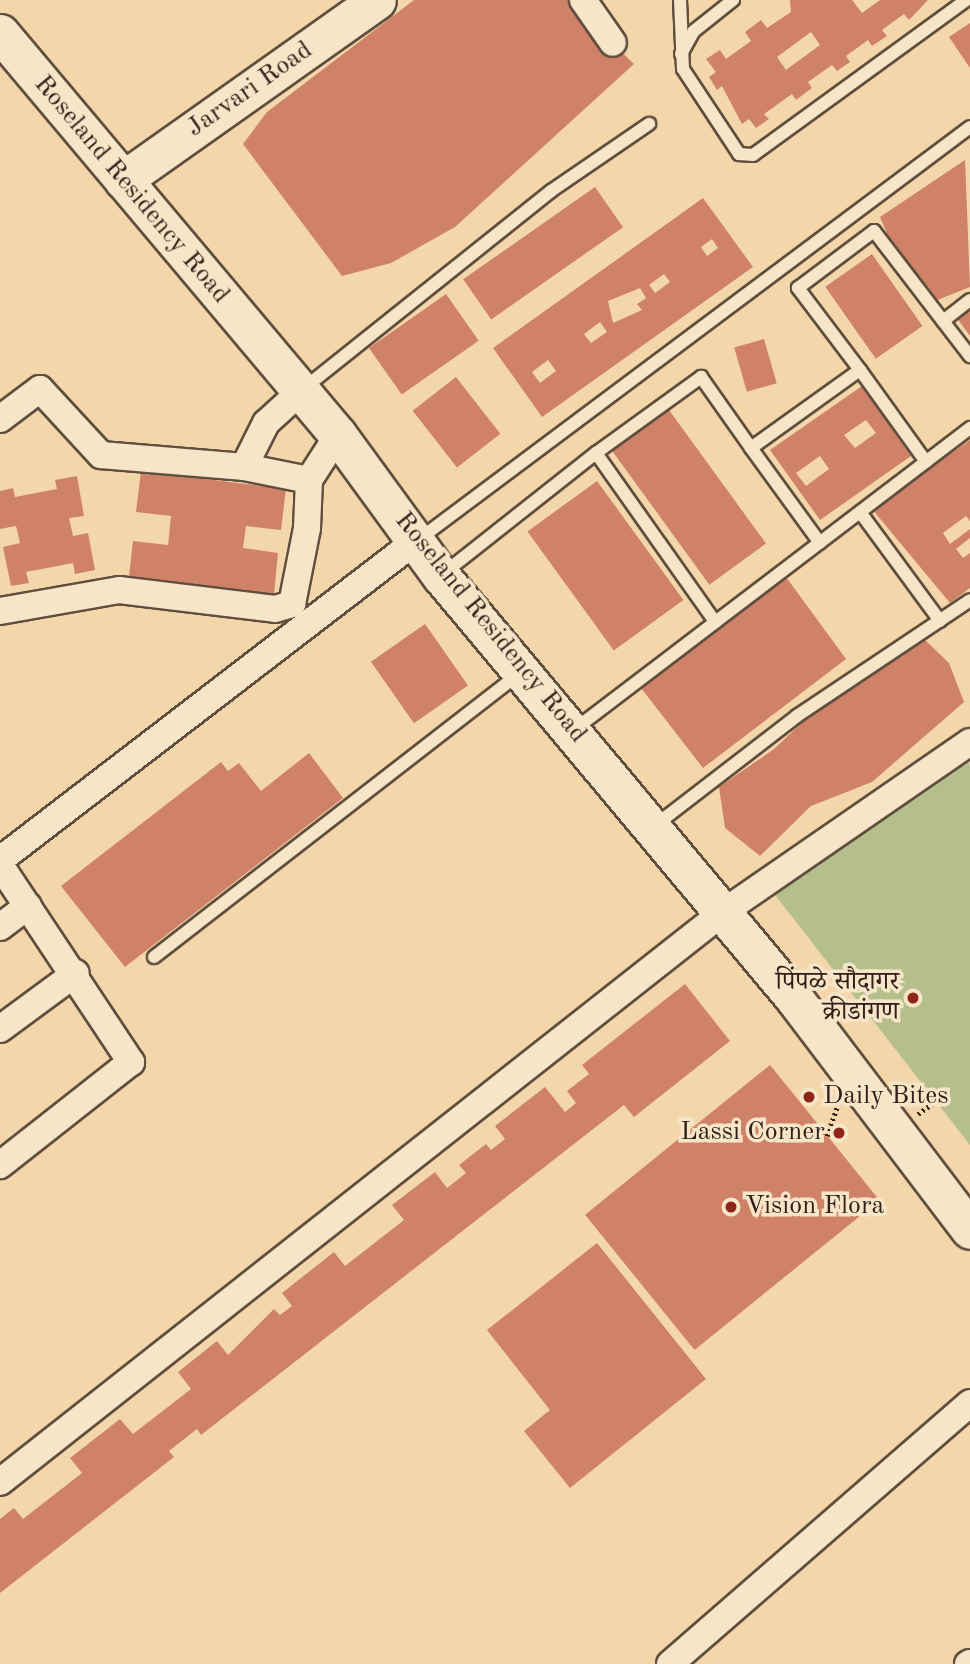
<!DOCTYPE html>
<html>
<head>
<meta charset="utf-8">
<style>
  body { margin:0 }
  #map { position:relative; width:970px; height:1664px; overflow:hidden; background:#f3d7ab; font-family:"Old Standard TT","Noto Serif Devanagari",serif }
  div>[style] { position:absolute }
  .green>* { inset:0; background:#b5bf8d }
  .building>* { inset:0; background:#d08269; transform-origin:0 0 }
  .path>* { height:4.5px; margin-top:-2.25px; transform-origin:0; background:repeating-linear-gradient(90deg,#2f2019 0 2px,transparent 0 5.5px) }
  .roads { filter:drop-shadow(2px 0 #604e3e) drop-shadow(-2px 0 #604e3e) drop-shadow(0 2px #604e3e) drop-shadow(0 -2px #604e3e) }
  .lane>* { height:12px; margin:-6px; padding:0 6px; transform-origin:6px; border-radius:6px; background:#f7e5c8 }
  .street>* { height:26px; margin:-13px; padding:0 13px; transform-origin:13px; border-radius:13px; background:#f7e5c8 }
  .secondary>* { height:37px; margin:-18.5px; padding:0 18.5px; transform-origin:18.5px; border-radius:18.5px; background:#f7e5c8 }
  .dots>* { width:19px; height:19px; translate:-50% -50%; box-sizing:border-box; border:4px solid #f7e5c8; border-radius:50% }
  span { translate:-50% -50%; white-space:nowrap; text-align:center; line-height:1.15; -webkit-text-stroke:7px #f7e5c8; paint-order:stroke }
  .street-label { font-size:26px; color:#2f2019 }
  .poi-label { font-size:26px; color:#2f2019 }
  .right { translate:-100% -50%; text-align:right }
  .left { translate:0 -50%; text-align:left }
</style>
</head>
<body>
<div id="map">
  <div class="green">
    <div style="clip-path:polygon(964px 756px,970px 765px,970px 1145px,775px 895px)"></div>
  </div>
  <div class="building">
    <div style="clip-path:polygon(414px 0,567px 0,634px 64px,455px 227px,391px 263px,342px 276px,243px 144px,267px 112px)"></div>
    <div style="clip-path:polygon(evenodd,790px 0,852px 0,862px 13px,880px 0,928px 0,909px 20px,904px 14px,882px 30px,887px 36px,872px 46px,868px 40px,846px 56px,850px 62px,837px 71px,832px 65px,808px 82px,812px 88px,796px 100px,792px 94px,764px 114px,769px 119px,756px 128px,749px 119px,742px 124px,722px 86px,717px 90px,709px 77px,716px 72px,706px 59px,720px 50px,726px 59px,751px 41px,745px 32px,761px 20px,767px 28px,791px 12px,790px 0,811px 32px,820px 45px,786px 70px,777px 57px,811px 32px)"></div>
    <div style="clip-path:polygon(970px 23px,970px 68px,949px 37px)"></div>
    <div style="clip-path:polygon(965px 160px,970px 287px,935px 301px,893px 248px,880px 217px)"></div>
    <div style="left:595px;top:187px;width:49px;height:161px;rotate:55deg"></div>
    <div style="clip-path:polygon(evenodd,703px 198px,753px 267px,542px 417px,493px 348px,703px 198px,712px 239px,718px 248px,707px 256px,701px 247px,712px 239px,703px 198px,664px 274px,670px 282px,655px 293px,649px 285px,664px 274px,703px 198px,640px 288px,646px 298px,637px 304px,642px 310px,613px 323px,608px 301px,640px 288px,703px 198px,600px 322px,607px 332px,591px 343px,584px 334px,600px 322px,703px 198px,548px 360px,556px 371px,540px 383px,532px 372px,548px 360px)"></div>
    <div style="left:872px;top:254px;width:88px;height:57px;rotate:55deg"></div>
    <div style="left:446px;top:294px;width:57px;height:94px;rotate:55deg"></div>
    <div style="clip-path:polygon(970px 308px,970px 336px,956px 317px)"></div>
    <div style="left:764px;top:339px;width:46px;height:31px;rotate:74deg"></div>
    <div style="left:456px;top:377px;width:72px;height:55px;rotate:52deg"></div>
    <div style="clip-path:polygon(evenodd,862px 386px,911px 456px,820px 520px,770px 450px,862px 386px,866px 420px,876px 433px,855px 448px,844px 435px,866px 420px,862px 386px,820px 456px,829px 469px,806px 486px,796px 473px,820px 456px)"></div>
    <div style="left:669px;top:410px;width:165px;height:70px;rotate:54deg"></div>
    <div style="clip-path:polygon(970px 440px,970px 521px,966px 516px,943px 533px,950px 544px,970px 529px,970px 538px,956px 549px,963px 558px,970px 553px,970px 588px,950px 603px,872px 509px)"></div>
    <div style="clip-path:polygon(141px 471px,286px 489px,281px 530px,246px 526px,243px 548px,278px 553px,274px 594px,129px 576px,133px 541px,168px 545px,171px 516px,136px 512px)"></div>
    <div style="clip-path:polygon(77px 476px,84px 516px,69px 518px,73px 536px,88px 533px,95px 570px,75px 574px,73px 563px,26px 572px,29px 583px,11px 586px,3px 547px,20px 543px,16px 526px,0 529px,0 491px,13px 488px,15px 497px,57px 489px,55px 480px)"></div>
    <div style="left:597px;top:481px;width:147px;height:86px;rotate:54deg"></div>
    <div style="clip-path:polygon(786px 577px,846px 659px,703px 768px,641px 688px,700px 637px)"></div>
    <div style="left:425px;top:624px;width:75px;height:66px;rotate:55deg"></div>
    <div style="clip-path:polygon(925px 640px,949px 663px,964px 702px,872px 782px,811px 806px,760px 856px,725px 828px,719px 787px,774px 749px,825px 701px)"></div>
    <div style="clip-path:polygon(309px 753px,343px 798px,125px 967px,61px 886px,221px 762px,228px 771px,239px 763px,261px 791px)"></div>
    <div style="clip-path:polygon(685px 984px,730px 1041px,634px 1117px,624px 1105px,201px 1435px,197px 1429px,169px 1451px,174px 1457px,0 1593px,0 1519px,14px 1508px,23px 1519px,82px 1473px,70px 1458px,120px 1419px,133px 1434px,191px 1389px,178px 1372px,217px 1341px,228px 1355px,274px 1309px,280px 1315px,292px 1306px,282px 1293px,334px 1252px,345px 1266px,404px 1220px,392px 1205px,435px 1172px,447px 1188px,466px 1173px,459px 1165px,486px 1144px,491px 1150px,505px 1139px,495px 1126px,545px 1087px,565px 1112px,576px 1103px,567px 1091px,589px 1074px,582px 1065px)"></div>
    <div style="left:770px;top:1065px;width:174px;height:238px;rotate:51deg"></div>
    <div style="clip-path:polygon(597px 1243px,706px 1379px,570px 1488px,524px 1431px,550px 1410px,487px 1330px)"></div>
  </div>
  <div class="path">
    <div style="left:918px;top:1114px;width:22px;rotate:-36deg"></div>
    <div style="left:827px;top:1136px;width:31px;rotate:-71deg"></div>
  </div>
  <div class="roads">
    <div class="lane">
      <div style="left:680px;top:0;width:69px;rotate:87.5deg"></div>
      <div style="left:683px;top:69px;width:102px;rotate:56.6deg"></div>
      <div style="left:739px;top:154px;width:14px;rotate:4deg"></div>
      <div style="left:753px;top:155px;width:263px;rotate:-36deg"></div>
      <div style="left:681px;top:54px;width:26px;rotate:-61deg"></div>
      <div style="left:694px;top:31px;width:50px;rotate:-38.5deg"></div>
      <div style="left:943px;top:321px;width:34px;rotate:-38deg"></div>
      <div style="left:860px;top:370px;width:113px;rotate:54.3deg"></div>
      <div style="left:303px;top:389px;width:317px;rotate:-38.6deg"></div>
      <div style="left:551px;top:191px;width:119px;rotate:-34.4deg"></div>
      <div style="left:751px;top:448px;width:117px;rotate:54deg"></div>
      <div style="left:596px;top:453px;width:130px;rotate:-35.9deg"></div>
      <div style="left:701px;top:377px;width:87px;rotate:54.8deg"></div>
      <div style="left:751px;top:448px;width:134px;rotate:-35.6deg"></div>
      <div style="left:860px;top:370px;width:103px;rotate:-127.1deg"></div>
      <div style="left:798px;top:288px;width:95px;rotate:-36.9deg"></div>
      <div style="left:874px;top:231px;width:158px;rotate:52.5deg"></div>
      <div style="left:860px;top:512px;width:135px;rotate:53.7deg"></div>
      <div style="left:418px;top:540px;width:689px;rotate:-36.8deg"></div>
      <div style="left:444px;top:573px;width:194px;rotate:-38.3deg"></div>
      <div style="left:596px;top:453px;width:207px;rotate:54.8deg"></div>
      <div style="left:575px;top:729px;width:497px;rotate:-37.3deg"></div>
      <div style="left:653px;top:827px;width:182px;rotate:-37.6deg"></div>
      <div style="left:797px;top:716px;width:208px;rotate:-33.8deg"></div>
      <div style="left:154px;top:957px;width:463px;rotate:-37.8deg"></div>
    </div>
    <div class="street">
      <div style="left:583px;top:0;width:52px;rotate:55.1deg"></div>
      <div style="left:0;top:419px;width:50px;rotate:-36.9deg"></div>
      <div style="left:40px;top:389px;width:90px;rotate:47.3deg"></div>
      <div style="left:101px;top:455px;width:144px;rotate:4.8deg"></div>
      <div style="left:244px;top:467px;width:49px;rotate:-63.4deg"></div>
      <div style="left:266px;top:423px;width:46px;rotate:-42.4deg"></div>
      <div style="left:244px;top:467px;width:66px;rotate:11.3deg"></div>
      <div style="left:0;top:611px;width:121px;rotate:-10deg"></div>
      <div style="left:119px;top:590px;width:157px;rotate:6.9deg"></div>
      <div style="left:275px;top:609px;width:18px;rotate:-16deg"></div>
      <div style="left:292px;top:604px;width:77px;rotate:-78.8deg"></div>
      <div style="left:307px;top:528px;width:48px;rotate:-87.6deg"></div>
      <div style="left:309px;top:480px;width:54px;rotate:-57.2deg"></div>
      <div style="left:0;top:860px;width:526px;rotate:-37.5deg"></div>
      <div style="left:0;top:865px;width:237px;rotate:56.4deg"></div>
      <div style="left:131px;top:1062px;width:167px;rotate:141.8deg"></div>
      <div style="left:0;top:927px;width:35px;rotate:-37deg"></div>
      <div style="left:0;top:1029px;width:94px;rotate:-36.4deg"></div>
      <div style="left:0;top:1482px;width:919px;rotate:-38.24deg"></div>
      <div style="left:722px;top:913px;width:301px;rotate:-34.6deg"></div>
      <div style="left:670px;top:1664px;width:398px;rotate:-41deg"></div>
      <div style="left:968px;top:1664px;width:2px;rotate:-27deg"></div>
    </div>
    <div class="secondary">
      <div style="left:0;top:33px;width:525px;rotate:49.94deg"></div>
      <div style="left:338px;top:435px;width:175px;rotate:53.9deg"></div>
      <div style="left:441px;top:576px;width:550px;rotate:50.09deg"></div>
      <div style="left:794px;top:998px;width:291px;rotate:52.8deg"></div>
      <div style="left:123px;top:180px;width:311px;rotate:-35.3deg"></div>
    </div>
  </div>
  <div class="dots">
    <div style="left:913px;top:998px;background:#8f2418"></div>
    <div style="left:809px;top:1097px;background:#8f2418"></div>
    <div style="left:839px;top:1133px;background:#8f2418"></div>
    <div style="left:731px;top:1207px;background:#8f2418"></div>
  </div>
  <div class="street-label">
    <span style="left:250px;top:90px;rotate:-35deg">Jarvari Road</span>
    <span style="left:131px;top:190px;rotate:50deg">Roseland Residency Road</span>
    <span style="left:490px;top:628px;rotate:51deg">Roseland Residency Road</span>
  </div>
  <div class="poi-label">
    <span class="right" style="left:899px;top:998px">पिंपळे सौदागर<br>क्रीडांगण</span>
    <span class="left" style="left:823px;top:1097px">Daily Bites</span>
    <span class="right" style="left:825px;top:1133px">Lassi Corner</span>
    <span class="left" style="left:745px;top:1207px">Vision Flora</span>
  </div>
</div>
</body>
</html>
